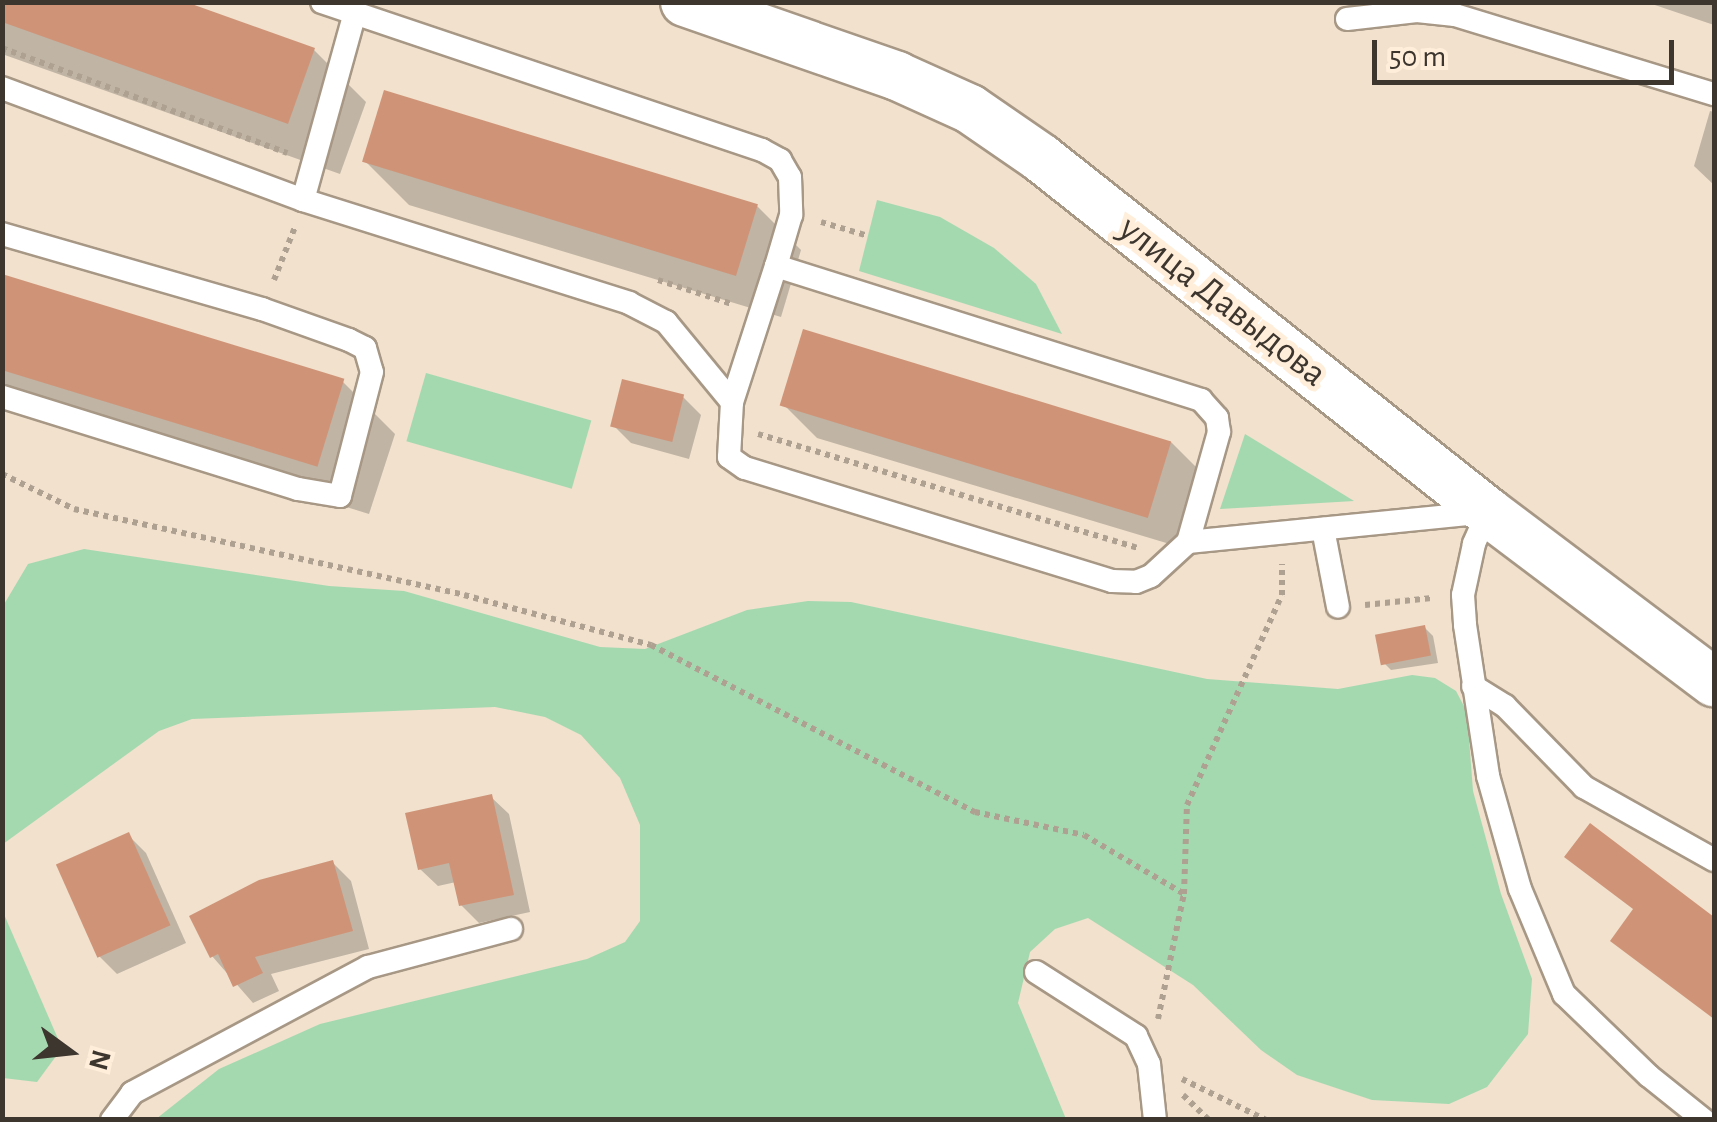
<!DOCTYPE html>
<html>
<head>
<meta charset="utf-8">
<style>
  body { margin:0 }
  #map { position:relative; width:1717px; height:1122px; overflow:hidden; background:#f1e1cd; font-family:"Alegreya Sans",sans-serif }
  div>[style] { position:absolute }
  .green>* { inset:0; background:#a4d9b0; transform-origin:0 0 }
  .shadow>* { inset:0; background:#0003 }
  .building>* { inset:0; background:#cf9478; transform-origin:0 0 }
  .path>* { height:6px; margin-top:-3px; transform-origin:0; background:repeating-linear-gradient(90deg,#aea192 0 5px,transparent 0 10px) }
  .roads { filter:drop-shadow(2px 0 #a79785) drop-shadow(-2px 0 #a79785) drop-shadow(0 2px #a79785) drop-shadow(0 -2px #a79785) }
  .lane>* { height:22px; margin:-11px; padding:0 11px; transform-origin:11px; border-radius:11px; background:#fff }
  .street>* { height:48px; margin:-24px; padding:0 24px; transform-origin:24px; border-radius:24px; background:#fff }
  span { translate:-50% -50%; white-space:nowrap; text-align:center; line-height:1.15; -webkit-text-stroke:10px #ffeeda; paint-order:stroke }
  .street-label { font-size:38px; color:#3d362f }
  .frame { position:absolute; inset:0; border:5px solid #3d362f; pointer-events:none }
  .north { position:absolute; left:20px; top:1002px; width:100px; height:100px; -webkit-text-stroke:8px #ffeeda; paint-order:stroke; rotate:105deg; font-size:28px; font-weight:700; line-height:40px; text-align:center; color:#3d362f }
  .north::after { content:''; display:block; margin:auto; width:35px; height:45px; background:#3d362f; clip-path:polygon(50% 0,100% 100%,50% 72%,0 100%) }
  .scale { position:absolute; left:1372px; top:40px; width:302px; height:45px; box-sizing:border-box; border:5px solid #3d362f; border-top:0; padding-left:12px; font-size:30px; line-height:35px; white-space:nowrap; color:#3d362f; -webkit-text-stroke:8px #ffeeda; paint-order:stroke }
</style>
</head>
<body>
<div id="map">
  <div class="green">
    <div style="clip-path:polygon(877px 200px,940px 217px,994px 248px,1036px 284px,1062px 334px,859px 271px)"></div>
    <div style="left:426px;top:373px;width:172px;height:71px;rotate:16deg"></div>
    <div style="clip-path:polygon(1245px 434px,1354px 501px,1220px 509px)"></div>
    <div style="clip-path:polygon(84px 549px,329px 586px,404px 591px,600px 647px,645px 649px,747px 610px,808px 601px,851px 602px,1207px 679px,1338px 689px,1412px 675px,1435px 678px,1456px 691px,1467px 712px,1473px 791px,1501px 894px,1532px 979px,1528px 1034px,1487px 1087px,1449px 1104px,1372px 1100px,1297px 1075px,1261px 1050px,1193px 985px,1088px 918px,1055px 929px,1030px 952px,1018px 1003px,1066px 1119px,156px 1119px,219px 1069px,320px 1024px,587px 959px,625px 942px,640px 921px,640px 825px,620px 778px,581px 735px,545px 717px,495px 707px,192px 719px,159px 731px,3px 844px,3px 606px,28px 564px)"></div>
    <div style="clip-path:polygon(3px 912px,62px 1048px,37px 1082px,3px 1078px)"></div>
  </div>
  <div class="shadow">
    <div style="clip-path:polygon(2px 2px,314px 50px,366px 102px,340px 174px,2px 54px)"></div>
    <div style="clip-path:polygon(1646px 2px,1714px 2px,1714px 25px)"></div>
    <div style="clip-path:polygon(1710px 111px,1714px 112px,1714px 185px,1694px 166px)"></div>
    <div style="clip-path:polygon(365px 161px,757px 206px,801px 250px,781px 317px,409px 205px)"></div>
    <div style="clip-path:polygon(2px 276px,343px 382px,395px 434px,369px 514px,2px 400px)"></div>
    <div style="clip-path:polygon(683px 397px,701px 415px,689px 459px,631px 443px,613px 425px)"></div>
    <div style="clip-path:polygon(784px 405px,1171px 442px,1204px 475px,1183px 548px,817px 438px)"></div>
    <div style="clip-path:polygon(1424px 627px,1433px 636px,1438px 663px,1391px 670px,1383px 662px)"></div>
    <div style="clip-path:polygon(491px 797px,509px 814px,530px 912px,479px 923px,461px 905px,456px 882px,438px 886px,420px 869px)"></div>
    <div style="clip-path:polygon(128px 835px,146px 853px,186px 943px,117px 974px,99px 956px)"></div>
    <div style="clip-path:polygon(333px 863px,351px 881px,369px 949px,271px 974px,279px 991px,253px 1003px,212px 956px)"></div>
  </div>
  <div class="building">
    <div style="clip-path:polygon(2px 2px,186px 2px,315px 48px,288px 124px,2px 22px)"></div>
    <div style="left:384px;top:90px;width:391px;height:75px;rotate:17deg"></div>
    <div style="left:2px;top:274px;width:358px;height:92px;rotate:17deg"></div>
    <div style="left:803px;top:329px;width:385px;height:80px;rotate:17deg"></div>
    <div style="left:622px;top:379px;width:64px;height:49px;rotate:14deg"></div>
    <div style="left:1425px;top:625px;width:31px;height:51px;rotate:79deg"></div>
    <div style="clip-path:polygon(492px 794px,514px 895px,459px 906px,449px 863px,418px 870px,405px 813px)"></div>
    <div style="clip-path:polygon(1590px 823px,1714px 917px,1714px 1019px,1610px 941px,1633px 909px,1564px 857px)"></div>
    <div style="left:129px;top:832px;width:102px;height:80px;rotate:66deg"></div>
    <div style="clip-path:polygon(333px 860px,353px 931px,255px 957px,263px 973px,233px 987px,218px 954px,210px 958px,189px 916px,259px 880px)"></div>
  </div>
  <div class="path">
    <div style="left:2px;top:48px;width:304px;rotate:20.2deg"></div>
    <div style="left:821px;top:222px;width:49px;rotate:16.6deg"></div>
    <div style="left:274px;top:280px;width:57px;rotate:-68.4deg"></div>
    <div style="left:658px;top:280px;width:78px;rotate:18deg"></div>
    <div style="left:758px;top:434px;width:398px;rotate:16.7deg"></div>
    <div style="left:2px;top:474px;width:80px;rotate:25.9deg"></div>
    <div style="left:74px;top:509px;width:399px;rotate:12.4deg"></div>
    <div style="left:464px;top:595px;width:194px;rotate:15deg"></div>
    <div style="left:651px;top:645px;width:365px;rotate:27.3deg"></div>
    <div style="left:975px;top:812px;width:111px;rotate:11.9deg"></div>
    <div style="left:1084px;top:835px;width:116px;rotate:30.5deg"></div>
    <div style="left:1365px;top:605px;width:67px;rotate:-6deg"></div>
    <div style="left:1158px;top:1019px;width:128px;rotate:-78.3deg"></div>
    <div style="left:1184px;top:894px;width:89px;rotate:-88.1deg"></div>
    <div style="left:1187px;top:805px;width:230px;rotate:-65.7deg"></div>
    <div style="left:1282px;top:595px;width:31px;rotate:-90deg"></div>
    <div style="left:1182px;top:1079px;width:93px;rotate:26deg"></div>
    <div style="left:1183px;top:1095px;width:36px;rotate:44deg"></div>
  </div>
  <div class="roads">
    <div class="lane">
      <div style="left:322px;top:2px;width:464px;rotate:18.6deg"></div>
      <div style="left:762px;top:150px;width:21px;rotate:29deg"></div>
      <div style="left:780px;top:160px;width:20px;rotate:60deg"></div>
      <div style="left:790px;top:177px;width:38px;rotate:88deg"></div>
      <div style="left:791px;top:215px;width:53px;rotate:106.4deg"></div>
      <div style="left:776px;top:266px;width:446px;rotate:17.5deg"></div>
      <div style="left:1201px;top:400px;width:24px;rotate:48deg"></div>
      <div style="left:1217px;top:418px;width:14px;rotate:82deg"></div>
      <div style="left:1219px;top:432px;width:114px;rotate:105.7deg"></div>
      <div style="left:1347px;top:19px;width:70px;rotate:-6.5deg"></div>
      <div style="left:1417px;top:11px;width:38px;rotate:6deg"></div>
      <div style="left:1455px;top:15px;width:271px;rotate:17deg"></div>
      <div style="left:2px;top:88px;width:321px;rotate:20.4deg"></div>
      <div style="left:303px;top:200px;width:342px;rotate:17.5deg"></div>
      <div style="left:629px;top:303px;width:42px;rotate:27.2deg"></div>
      <div style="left:666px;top:322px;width:104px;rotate:50.5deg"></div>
      <div style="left:732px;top:402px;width:55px;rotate:93.1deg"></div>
      <div style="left:729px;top:457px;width:19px;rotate:35deg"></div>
      <div style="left:745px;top:468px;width:384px;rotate:17.1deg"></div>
      <div style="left:1112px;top:581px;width:24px;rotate:2deg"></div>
      <div style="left:1136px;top:582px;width:16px;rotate:-22deg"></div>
      <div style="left:1151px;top:576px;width:50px;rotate:-42.6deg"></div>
      <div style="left:1188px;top:542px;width:301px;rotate:-5.7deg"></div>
      <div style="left:1488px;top:512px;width:35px;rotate:114deg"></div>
      <div style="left:1474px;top:544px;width:52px;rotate:102.2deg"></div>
      <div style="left:1463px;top:595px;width:30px;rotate:86deg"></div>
      <div style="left:1465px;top:625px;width:153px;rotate:81.3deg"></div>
      <div style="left:1488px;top:776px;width:117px;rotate:74.2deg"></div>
      <div style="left:1520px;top:889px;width:114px;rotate:67.3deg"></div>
      <div style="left:1564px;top:994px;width:118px;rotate:44deg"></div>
      <div style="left:1649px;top:1076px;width:70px;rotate:38.7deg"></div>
      <div style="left:303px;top:200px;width:194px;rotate:-74.5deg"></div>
      <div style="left:2px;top:234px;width:271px;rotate:16.1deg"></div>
      <div style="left:262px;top:309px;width:92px;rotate:19.6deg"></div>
      <div style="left:349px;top:340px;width:18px;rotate:27deg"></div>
      <div style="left:365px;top:348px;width:25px;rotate:74deg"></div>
      <div style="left:372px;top:372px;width:128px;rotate:104.5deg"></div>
      <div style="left:340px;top:496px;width:43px;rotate:-170.5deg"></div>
      <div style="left:298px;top:489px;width:310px;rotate:-162.7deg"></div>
      <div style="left:732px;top:402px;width:143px;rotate:-72.1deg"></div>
      <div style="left:1323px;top:529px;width:79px;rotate:79.1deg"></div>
      <div style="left:1473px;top:686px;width:38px;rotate:32deg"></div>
      <div style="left:1505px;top:706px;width:113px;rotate:45.7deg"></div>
      <div style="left:1584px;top:787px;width:149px;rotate:29.3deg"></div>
      <div style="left:1036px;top:972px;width:119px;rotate:32.6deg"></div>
      <div style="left:1136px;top:1036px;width:31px;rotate:65deg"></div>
      <div style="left:1149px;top:1064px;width:56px;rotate:83.9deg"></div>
      <div style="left:112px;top:1120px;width:34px;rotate:-53deg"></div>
      <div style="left:132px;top:1093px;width:268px;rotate:-28.1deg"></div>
      <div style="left:368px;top:967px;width:148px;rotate:-14.9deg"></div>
    </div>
    <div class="street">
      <div style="left:685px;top:2px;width:225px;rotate:19.2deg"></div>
      <div style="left:897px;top:76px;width:80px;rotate:24.3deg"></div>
      <div style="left:970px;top:109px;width:86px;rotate:34.6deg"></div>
      <div style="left:1041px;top:158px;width:570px;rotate:38.38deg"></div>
      <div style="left:1488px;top:512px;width:283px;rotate:37deg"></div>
    </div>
  </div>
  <div class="street-label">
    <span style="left:1222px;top:302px;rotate:38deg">улица Давыдова</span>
  </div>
  <div class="frame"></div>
  <div class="north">N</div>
  <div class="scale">50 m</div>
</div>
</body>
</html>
